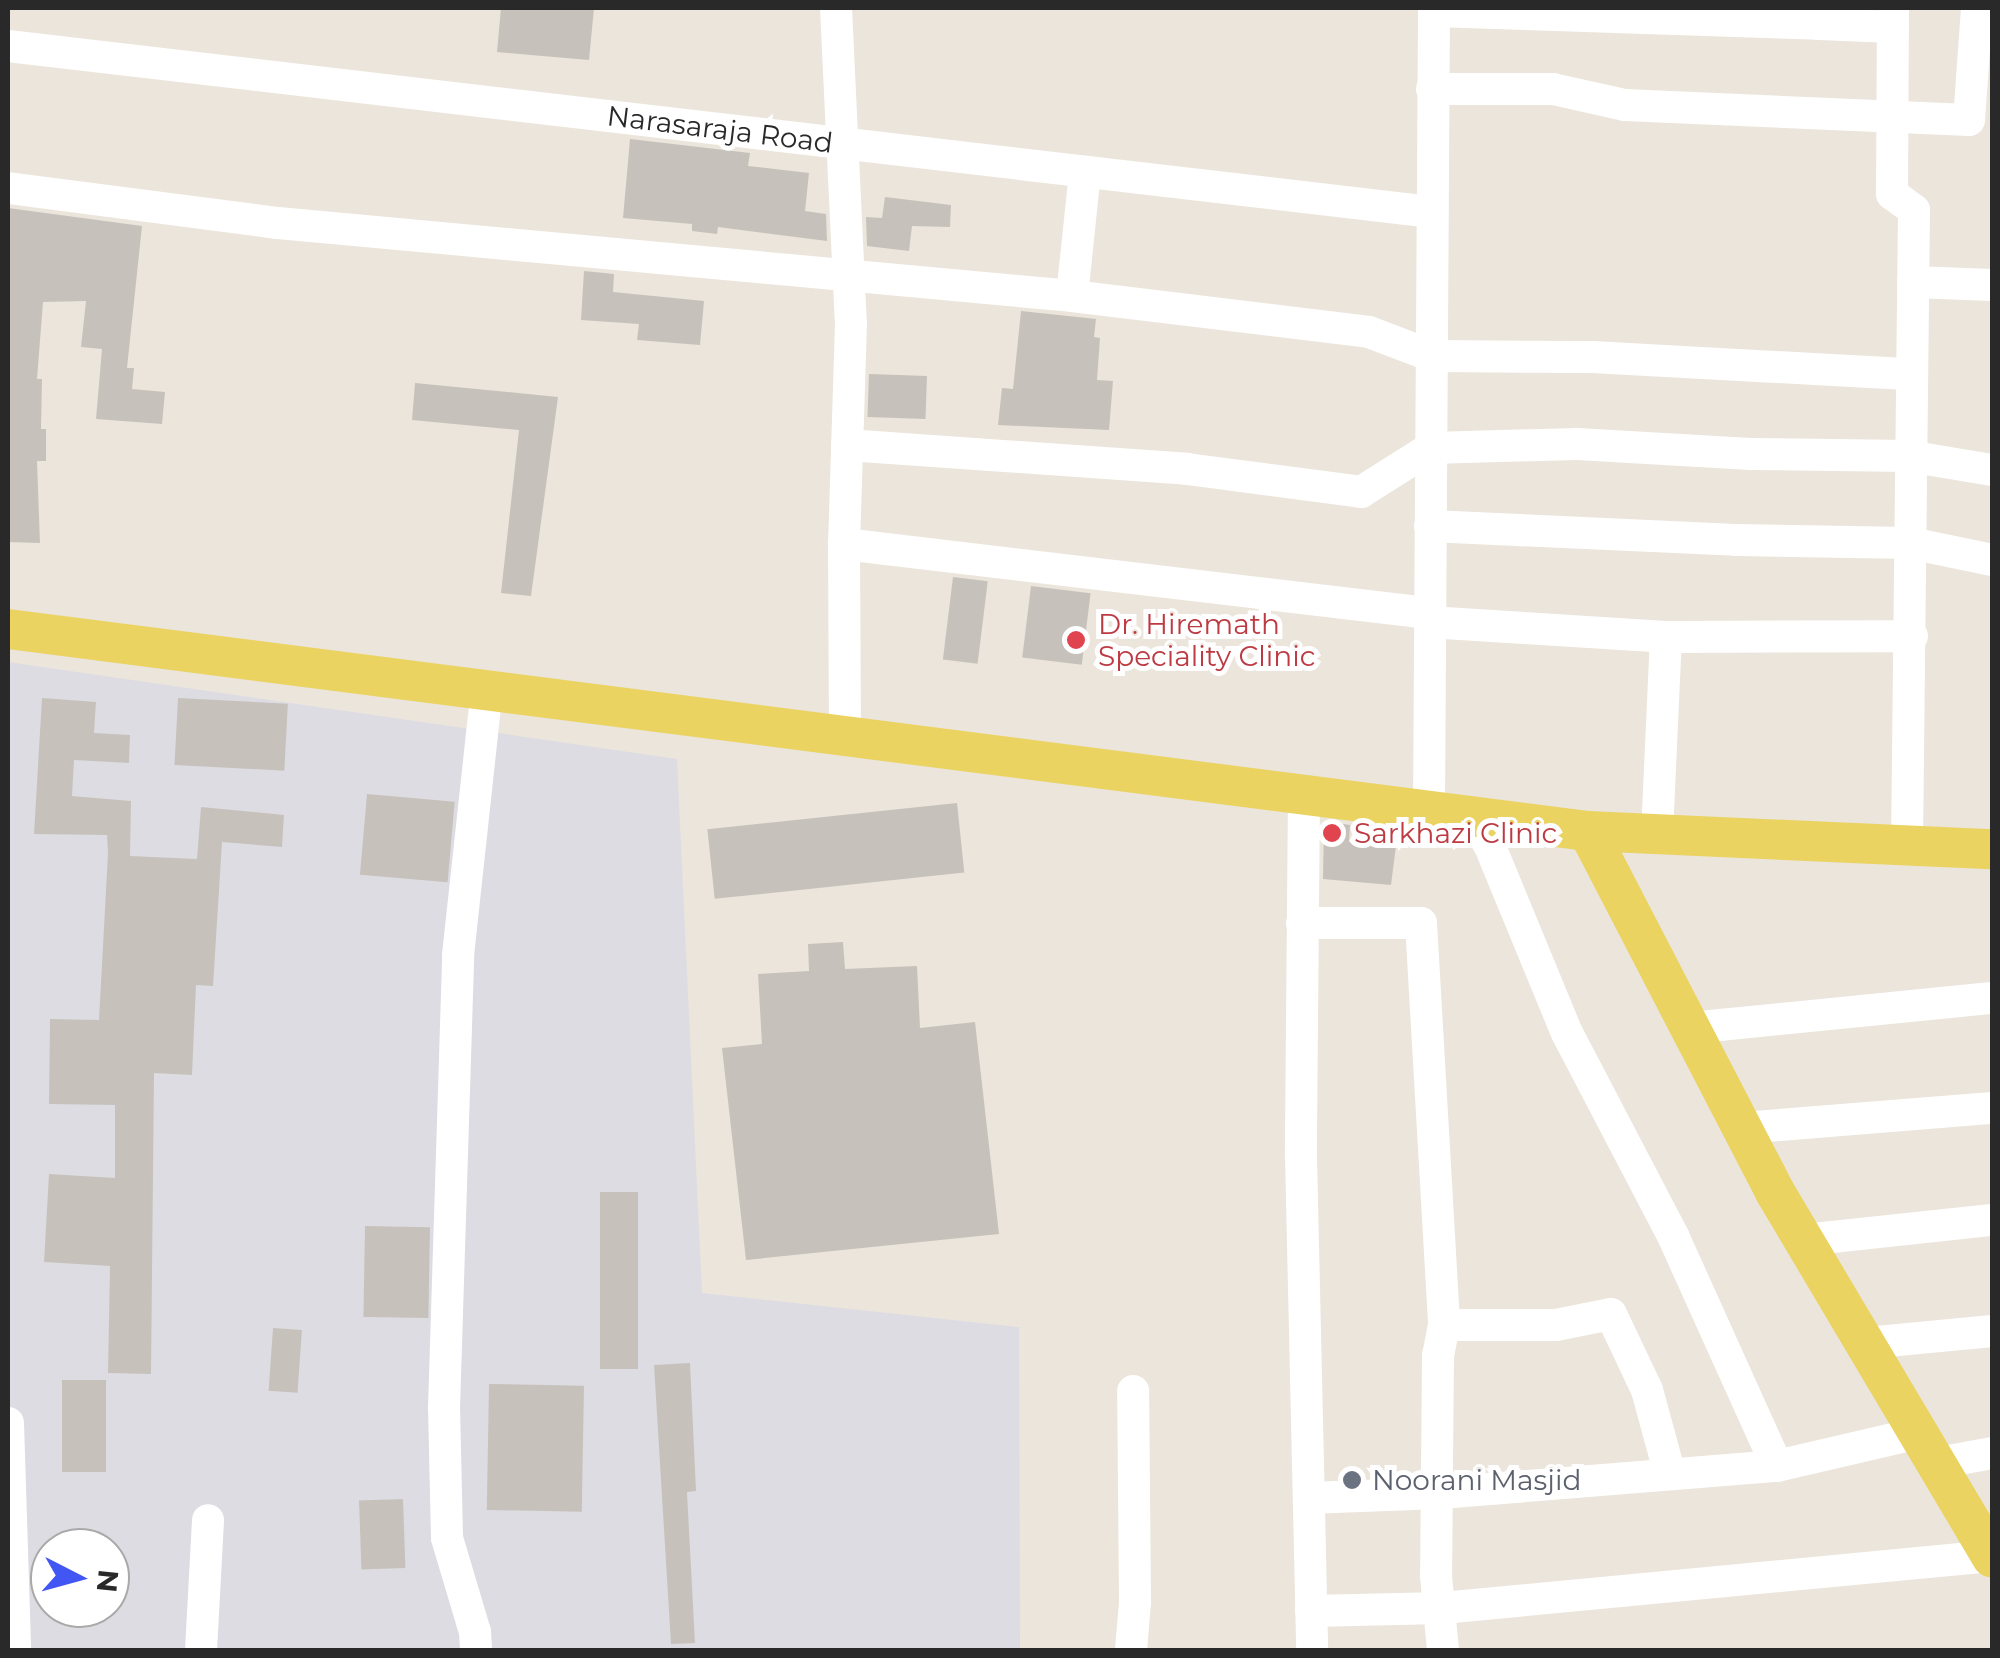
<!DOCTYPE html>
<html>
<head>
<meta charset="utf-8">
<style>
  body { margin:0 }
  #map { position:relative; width:2000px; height:1658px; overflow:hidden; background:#ebe5db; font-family:Montserrat,sans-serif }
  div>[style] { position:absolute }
  .industrial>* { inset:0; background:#dedce3 }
  .building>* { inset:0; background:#c6c2bb; transform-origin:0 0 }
  .minor>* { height:32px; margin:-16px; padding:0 16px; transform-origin:16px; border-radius:16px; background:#fff }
  .major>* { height:40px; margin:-20px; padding:0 20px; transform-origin:20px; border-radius:20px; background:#ead361 }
  .dots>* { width:28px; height:28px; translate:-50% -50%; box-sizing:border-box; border:5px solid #fff; border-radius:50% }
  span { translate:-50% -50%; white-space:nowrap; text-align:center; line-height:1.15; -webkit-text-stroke:10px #fff; paint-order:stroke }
  .street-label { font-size:28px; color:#292929 }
  .health-label { font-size:28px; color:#be3a42 }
  .left { translate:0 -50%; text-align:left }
  .worship-label { font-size:28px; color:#5b616d }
  .frame { position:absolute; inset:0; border:10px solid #292929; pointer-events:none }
  .north { position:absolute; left:30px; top:1528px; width:100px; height:100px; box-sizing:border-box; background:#fff; border:2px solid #a9a9a9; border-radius:50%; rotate:96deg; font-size:28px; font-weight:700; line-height:40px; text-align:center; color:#292929 }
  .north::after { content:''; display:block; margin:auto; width:35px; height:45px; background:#4156f2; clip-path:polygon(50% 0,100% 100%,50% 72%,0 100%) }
</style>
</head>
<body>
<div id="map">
  <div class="industrial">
    <div style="clip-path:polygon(evenodd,8px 662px,677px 759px,702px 1293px,1019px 1327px,1020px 1650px,8px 1650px,8px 662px,50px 1548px,110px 1548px,110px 1608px,50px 1608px,50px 1548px)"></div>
  </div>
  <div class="building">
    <div style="clip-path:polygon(501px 8px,594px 8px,589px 60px,497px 52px)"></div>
    <div style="clip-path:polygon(630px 139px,750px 153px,748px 166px,809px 173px,805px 211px,826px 214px,827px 241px,718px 227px,717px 234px,692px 231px,692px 224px,623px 218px)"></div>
    <div style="clip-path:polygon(885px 197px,951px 205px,950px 227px,912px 226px,909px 251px,867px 246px,866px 217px,882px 218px)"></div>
    <div style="clip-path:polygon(8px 208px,142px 226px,127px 368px,134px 368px,132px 389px,165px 392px,162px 424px,96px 419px,102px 349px,81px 347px,86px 301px,43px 302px,37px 379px,42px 379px,41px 429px,46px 429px,46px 461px,37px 461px,40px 543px,8px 542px)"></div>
    <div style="clip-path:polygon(584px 271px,614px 274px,613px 292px,704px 301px,700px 345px,637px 340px,639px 324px,581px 320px)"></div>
    <div style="clip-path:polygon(1021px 311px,1096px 319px,1094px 337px,1100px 338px,1097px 380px,1113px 381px,1109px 430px,998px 425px,1002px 388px,1013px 389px)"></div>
    <div style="left:869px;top:374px;width:58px;height:43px;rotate:2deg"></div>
    <div style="clip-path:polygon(415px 383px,558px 397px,531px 596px,501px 593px,519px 430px,412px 420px)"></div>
    <div style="left:953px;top:577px;width:35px;height:83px;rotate:7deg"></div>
    <div style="left:1031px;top:586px;width:60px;height:72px;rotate:7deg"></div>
    <div style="clip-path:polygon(42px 698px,96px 702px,94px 733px,130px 735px,129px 763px,74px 760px,72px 796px,131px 801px,130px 856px,197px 859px,201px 807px,284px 815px,282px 847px,222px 842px,213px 986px,196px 985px,192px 1075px,154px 1073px,151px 1374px,108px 1373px,110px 1266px,44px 1262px,49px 1174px,115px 1178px,115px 1105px,49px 1104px,50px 1019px,99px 1020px,108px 853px,107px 835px,34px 834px)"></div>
    <div style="left:178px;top:698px;width:110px;height:67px;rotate:3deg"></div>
    <div style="left:367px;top:794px;width:88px;height:81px;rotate:5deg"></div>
    <div style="left:957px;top:803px;width:70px;height:251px;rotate:84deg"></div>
    <div style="clip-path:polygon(1324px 821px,1350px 825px,1349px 841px,1396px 846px,1391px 885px,1323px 879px)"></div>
    <div style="clip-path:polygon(843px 942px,845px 969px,917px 966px,920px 1028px,975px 1022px,999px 1234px,746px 1260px,722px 1048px,762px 1044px,758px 974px,809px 971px,808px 944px)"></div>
    <div style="left:600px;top:1192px;width:38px;height:177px"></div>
    <div style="left:365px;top:1226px;width:65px;height:91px;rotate:1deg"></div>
    <div style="left:273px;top:1328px;width:29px;height:63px;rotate:4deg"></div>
    <div style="clip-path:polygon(690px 1363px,696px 1491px,687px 1492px,695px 1643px,671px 1644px,654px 1365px)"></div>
    <div style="left:62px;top:1380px;width:44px;height:92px"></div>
    <div style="left:489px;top:1384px;width:95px;height:126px;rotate:1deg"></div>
    <div style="left:403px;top:1499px;width:69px;height:44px;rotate:88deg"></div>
  </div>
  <div class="minor">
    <div style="left:836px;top:8px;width:315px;rotate:87.3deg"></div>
    <div style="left:851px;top:323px;width:221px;rotate:91.8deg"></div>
    <div style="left:844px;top:544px;width:192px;rotate:89.7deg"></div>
    <div style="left:1893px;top:8px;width:186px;rotate:90.3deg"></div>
    <div style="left:1892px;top:194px;width:27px;rotate:36deg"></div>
    <div style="left:1914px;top:210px;width:635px;rotate:90.63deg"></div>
    <div style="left:1434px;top:11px;width:385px;rotate:1.9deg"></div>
    <div style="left:1819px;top:24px;width:16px;rotate:-86deg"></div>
    <div style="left:1819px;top:24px;width:74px;rotate:2.3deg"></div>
    <div style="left:8px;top:46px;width:1434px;rotate:6.65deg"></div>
    <div style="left:1432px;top:89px;width:121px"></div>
    <div style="left:1553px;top:89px;width:74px;rotate:12.5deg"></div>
    <div style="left:1625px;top:105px;width:344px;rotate:2.5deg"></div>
    <div style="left:1969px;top:120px;width:112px;rotate:-85.9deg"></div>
    <div style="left:8px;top:188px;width:272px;rotate:7.4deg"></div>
    <div style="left:278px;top:223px;width:797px;rotate:5.25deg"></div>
    <div style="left:1072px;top:296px;width:299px;rotate:6.9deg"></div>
    <div style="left:1369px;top:332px;width:67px;rotate:20.9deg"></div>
    <div style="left:1432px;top:356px;width:160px;rotate:0.4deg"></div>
    <div style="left:1592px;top:357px;width:319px;rotate:3.1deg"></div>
    <div style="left:1913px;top:282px;width:79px;rotate:2.2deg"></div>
    <div style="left:1072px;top:296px;width:125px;rotate:-84deg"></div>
    <div style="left:847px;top:445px;width:341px;rotate:4deg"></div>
    <div style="left:1187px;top:469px;width:176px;rotate:7.5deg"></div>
    <div style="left:1361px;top:492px;width:83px;rotate:-32.2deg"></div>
    <div style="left:1431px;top:448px;width:146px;rotate:-1.6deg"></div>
    <div style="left:1577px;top:444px;width:174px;rotate:3.3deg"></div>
    <div style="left:1751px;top:454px;width:157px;rotate:0.7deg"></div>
    <div style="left:1908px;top:456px;width:85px;rotate:9.5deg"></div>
    <div style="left:1430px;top:526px;width:306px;rotate:2.6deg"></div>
    <div style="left:1736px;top:540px;width:174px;rotate:1deg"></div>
    <div style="left:1910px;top:543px;width:84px;rotate:11.7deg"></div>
    <div style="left:844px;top:544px;width:589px;rotate:6.73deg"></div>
    <div style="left:1429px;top:622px;width:237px;rotate:3.6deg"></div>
    <div style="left:1666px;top:637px;width:246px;rotate:-0.2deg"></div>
    <div style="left:1304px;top:794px;width:362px;rotate:90.5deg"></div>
    <div style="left:1301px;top:1156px;width:494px;rotate:88.7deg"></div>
    <div style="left:1429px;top:810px;width:802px;rotate:-89.64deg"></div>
    <div style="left:1470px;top:816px;width:34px;rotate:56deg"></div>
    <div style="left:1489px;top:844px;width:204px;rotate:67.6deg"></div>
    <div style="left:1567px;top:1033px;width:231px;rotate:62.4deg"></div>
    <div style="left:1674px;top:1238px;width:250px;rotate:65.7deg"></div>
    <div style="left:1657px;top:834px;width:197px;rotate:-87.4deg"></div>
    <div style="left:1302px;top:923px;width:119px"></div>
    <div style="left:1421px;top:923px;width:403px;rotate:86.7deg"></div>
    <div style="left:1444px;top:1325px;width:31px;rotate:101deg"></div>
    <div style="left:1438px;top:1355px;width:221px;rotate:90.5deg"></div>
    <div style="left:1436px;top:1576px;width:74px;rotate:84.6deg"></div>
    <div style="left:1690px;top:1028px;width:303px;rotate:-5.7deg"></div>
    <div style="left:1742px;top:1128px;width:251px;rotate:-4.6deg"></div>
    <div style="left:1804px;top:1240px;width:189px;rotate:-6.1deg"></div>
    <div style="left:1444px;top:1325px;width:112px"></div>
    <div style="left:1556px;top:1325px;width:56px;rotate:-11.3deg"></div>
    <div style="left:1611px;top:1314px;width:84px;rotate:64.7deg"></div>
    <div style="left:1647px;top:1390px;width:84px;rotate:74.8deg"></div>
    <div style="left:1866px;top:1343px;width:127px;rotate:-5.4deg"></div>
    <div style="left:8px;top:1423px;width:227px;rotate:88.2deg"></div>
    <div style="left:1938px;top:1463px;width:55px;rotate:-10.5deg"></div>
    <div style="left:1309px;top:1498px;width:131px;rotate:-2.2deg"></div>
    <div style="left:1440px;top:1493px;width:338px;rotate:-4.6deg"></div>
    <div style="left:1777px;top:1466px;width:146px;rotate:-13.1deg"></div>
    <div style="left:1311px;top:1611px;width:131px;rotate:-1.3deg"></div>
    <div style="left:1442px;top:1608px;width:552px;rotate:-5.4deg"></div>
    <div style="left:201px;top:1650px;width:130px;rotate:-86.9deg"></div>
    <div style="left:476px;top:1650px;width:18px;rotate:-93deg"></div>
    <div style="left:475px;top:1632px;width:98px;rotate:-106.6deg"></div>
    <div style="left:447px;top:1538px;width:130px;rotate:-91.3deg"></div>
    <div style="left:444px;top:1408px;width:453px;rotate:-88.2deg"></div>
    <div style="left:458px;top:955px;width:267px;rotate:-83.8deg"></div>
    <div style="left:1131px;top:1650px;width:48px;rotate:-85.2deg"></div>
    <div style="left:1135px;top:1602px;width:211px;rotate:-90.5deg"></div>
  </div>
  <div class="major">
    <div style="left:8px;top:629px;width:1593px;rotate:7.29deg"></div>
    <div style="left:1588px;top:831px;width:404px;rotate:2.6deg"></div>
    <div style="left:1588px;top:831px;width:407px;rotate:62.6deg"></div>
    <div style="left:1775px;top:1192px;width:425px;rotate:59.3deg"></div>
  </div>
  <div class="dots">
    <div style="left:1076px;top:640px;background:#e0444e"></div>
    <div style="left:1332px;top:833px;background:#e0444e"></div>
    <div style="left:1352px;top:1480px;background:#6b7280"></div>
  </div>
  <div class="street-label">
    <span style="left:720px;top:129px;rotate:7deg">Narasaraja Road</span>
  </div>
  <div class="health-label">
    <span class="left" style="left:1098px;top:640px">Dr. Hiremath<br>Speciality Clinic</span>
    <span class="left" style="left:1354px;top:833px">Sarkhazi Clinic</span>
  </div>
  <div class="worship-label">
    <span class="left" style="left:1372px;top:1480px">Noorani Masjid</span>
  </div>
  <div class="frame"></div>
  <div class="north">N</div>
</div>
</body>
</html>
